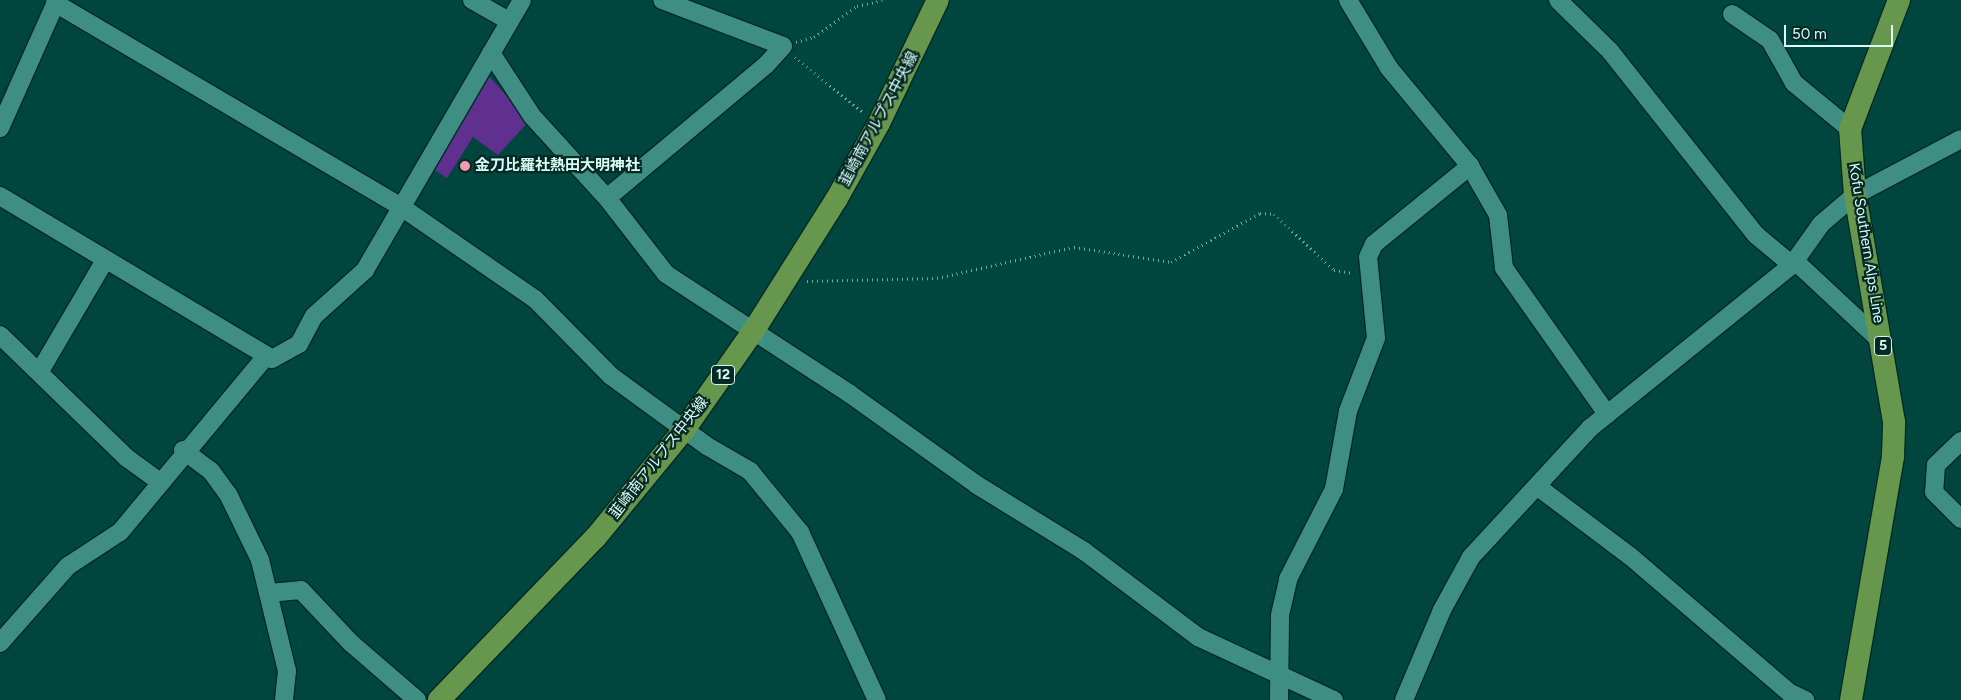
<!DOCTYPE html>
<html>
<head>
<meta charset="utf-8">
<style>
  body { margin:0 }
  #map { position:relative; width:1961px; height:700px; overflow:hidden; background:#00463f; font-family:Figtree,"Noto Sans JP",sans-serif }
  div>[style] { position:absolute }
  .green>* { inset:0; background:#5f3090 }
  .path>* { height:2.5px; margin-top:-1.25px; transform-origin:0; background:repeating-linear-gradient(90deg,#74a9a2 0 1px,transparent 0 5px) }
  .roads { filter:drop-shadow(1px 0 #002a25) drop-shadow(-1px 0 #002a25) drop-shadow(0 1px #002a25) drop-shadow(0 -1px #002a25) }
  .minor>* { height:18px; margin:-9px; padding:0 9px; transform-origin:9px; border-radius:9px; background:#3f8e83 }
  .major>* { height:22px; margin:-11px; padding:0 11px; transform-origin:11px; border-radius:11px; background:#66974d }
  .dots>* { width:14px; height:14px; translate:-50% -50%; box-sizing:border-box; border:2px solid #062925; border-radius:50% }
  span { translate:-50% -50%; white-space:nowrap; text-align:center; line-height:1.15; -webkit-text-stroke:4.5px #062925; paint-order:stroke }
  .shield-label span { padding:1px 4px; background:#062925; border:1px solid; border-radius:4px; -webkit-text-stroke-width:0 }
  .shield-label { font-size:14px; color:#d8fef7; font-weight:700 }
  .street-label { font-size:15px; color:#d8fef7 }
  .poi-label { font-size:15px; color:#d8fef7; font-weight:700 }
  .left { translate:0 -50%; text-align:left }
  .scale { position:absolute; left:1784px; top:25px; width:109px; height:22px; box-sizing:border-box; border:2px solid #d8fef7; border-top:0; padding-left:6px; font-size:15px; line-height:18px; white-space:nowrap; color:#d8fef7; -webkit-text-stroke:4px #062925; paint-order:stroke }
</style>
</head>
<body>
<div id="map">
  <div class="green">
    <div style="clip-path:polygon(488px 75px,529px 121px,498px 155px,473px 137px,447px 178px,428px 166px)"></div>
  </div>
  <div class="path">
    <div style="left:796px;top:42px;width:19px;rotate:-16deg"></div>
    <div style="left:814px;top:37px;width:53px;rotate:-35.8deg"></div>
    <div style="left:857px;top:6px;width:26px;rotate:-13deg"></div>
    <div style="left:795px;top:57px;width:89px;rotate:39.1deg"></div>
    <div style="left:807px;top:281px;width:130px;rotate:-1.3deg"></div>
    <div style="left:937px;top:278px;width:140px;rotate:-12.8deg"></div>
    <div style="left:1074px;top:247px;width:98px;rotate:8.8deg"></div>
    <div style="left:1171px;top:262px;width:102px;rotate:-28.8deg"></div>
    <div style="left:1260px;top:213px;width:14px;rotate:4deg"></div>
    <div style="left:1274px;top:214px;width:82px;rotate:43deg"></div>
    <div style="left:1334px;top:270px;width:19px;rotate:9deg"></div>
  </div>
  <div class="roads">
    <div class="minor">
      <div style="left:472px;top:0;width:43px;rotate:29.6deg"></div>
      <div style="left:1348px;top:0;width:79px;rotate:58.9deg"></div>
      <div style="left:1389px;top:68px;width:127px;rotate:50.4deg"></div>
      <div style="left:1470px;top:166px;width:56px;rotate:60.3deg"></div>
      <div style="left:1498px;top:215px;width:53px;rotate:83.5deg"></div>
      <div style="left:1504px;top:268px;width:179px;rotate:54.8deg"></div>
      <div style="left:1558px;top:0;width:73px;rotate:44.4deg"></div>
      <div style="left:1610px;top:51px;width:235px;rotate:51.6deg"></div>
      <div style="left:1756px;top:235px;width:47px;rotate:39.8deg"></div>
      <div style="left:55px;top:3px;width:400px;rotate:30.5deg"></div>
      <div style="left:400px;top:206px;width:164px;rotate:34.6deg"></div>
      <div style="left:535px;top:299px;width:108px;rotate:45.4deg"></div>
      <div style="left:611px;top:376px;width:119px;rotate:36.1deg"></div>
      <div style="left:707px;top:446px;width:50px;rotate:30.2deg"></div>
      <div style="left:750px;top:471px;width:79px;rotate:50.7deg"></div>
      <div style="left:800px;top:532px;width:185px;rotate:65.4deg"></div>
      <div style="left:1732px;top:14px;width:46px;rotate:34.4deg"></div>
      <div style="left:1770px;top:40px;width:49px;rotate:60.8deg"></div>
      <div style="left:1794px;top:83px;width:72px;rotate:39.4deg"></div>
      <div style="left:491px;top:53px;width:75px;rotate:56.9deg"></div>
      <div style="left:532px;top:116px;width:111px;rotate:47.6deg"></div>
      <div style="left:607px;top:198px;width:96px;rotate:52.2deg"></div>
      <div style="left:666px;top:274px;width:220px;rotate:33.1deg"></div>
      <div style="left:850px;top:394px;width:156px;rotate:35.6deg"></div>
      <div style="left:977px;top:485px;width:126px;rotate:31.7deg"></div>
      <div style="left:1084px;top:551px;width:143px;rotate:37deg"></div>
      <div style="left:1198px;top:637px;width:150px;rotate:24.9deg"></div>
      <div style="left:0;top:128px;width:140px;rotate:-66deg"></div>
      <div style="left:0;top:196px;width:317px;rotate:30.9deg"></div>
      <div style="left:272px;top:359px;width:31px;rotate:-29deg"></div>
      <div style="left:299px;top:344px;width:32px;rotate:-62deg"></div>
      <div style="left:314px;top:316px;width:69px;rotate:-42deg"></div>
      <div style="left:365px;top:270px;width:312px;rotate:-59.8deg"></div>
      <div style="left:607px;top:198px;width:207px;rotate:-39.9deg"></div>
      <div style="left:766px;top:65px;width:25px;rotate:-48deg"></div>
      <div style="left:783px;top:46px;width:129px;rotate:-159.2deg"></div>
      <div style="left:1795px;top:261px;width:120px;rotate:43deg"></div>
      <div style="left:0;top:335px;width:177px;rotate:44.1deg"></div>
      <div style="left:127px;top:458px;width:39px;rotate:36deg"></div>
      <div style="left:40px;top:371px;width:129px;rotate:-59.6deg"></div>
      <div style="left:1961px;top:441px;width:35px;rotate:136deg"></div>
      <div style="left:1936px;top:465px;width:27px;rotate:94deg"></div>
      <div style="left:1934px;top:492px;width:38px;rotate:45deg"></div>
      <div style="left:183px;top:450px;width:35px;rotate:37deg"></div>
      <div style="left:211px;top:471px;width:29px;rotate:54deg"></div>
      <div style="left:228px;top:494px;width:73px;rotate:64.1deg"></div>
      <div style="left:260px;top:560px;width:114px;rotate:76.3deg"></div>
      <div style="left:287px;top:671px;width:29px;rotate:96deg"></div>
      <div style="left:1538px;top:487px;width:115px;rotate:36.9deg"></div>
      <div style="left:1630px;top:556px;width:211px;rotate:40.6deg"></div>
      <div style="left:1790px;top:693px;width:17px;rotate:25deg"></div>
      <div style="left:268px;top:593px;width:33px;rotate:-5deg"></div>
      <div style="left:301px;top:590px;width:73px;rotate:46.7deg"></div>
      <div style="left:351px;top:643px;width:87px;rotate:40.8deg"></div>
      <div style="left:0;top:643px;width:103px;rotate:-48.6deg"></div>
      <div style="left:68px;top:566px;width:62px;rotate:-33.2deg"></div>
      <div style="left:120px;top:532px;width:229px;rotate:-50.3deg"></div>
      <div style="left:1279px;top:700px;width:85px;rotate:-89.3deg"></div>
      <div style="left:1280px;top:615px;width:37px;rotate:-77deg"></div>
      <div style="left:1288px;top:579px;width:101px;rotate:-62.9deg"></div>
      <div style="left:1334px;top:489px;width:79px;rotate:-79.8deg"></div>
      <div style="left:1348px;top:411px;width:78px;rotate:-69deg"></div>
      <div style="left:1376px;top:338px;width:81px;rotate:-95.6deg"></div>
      <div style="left:1368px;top:257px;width:14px;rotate:-65deg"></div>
      <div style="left:1374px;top:244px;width:124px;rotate:-39.1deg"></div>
      <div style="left:1404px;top:700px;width:98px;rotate:-67.1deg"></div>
      <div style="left:1442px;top:610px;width:60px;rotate:-61.3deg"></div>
      <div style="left:1471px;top:557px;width:176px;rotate:-47.3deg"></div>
      <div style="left:1590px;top:428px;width:260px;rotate:-38.9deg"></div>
      <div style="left:1792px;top:265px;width:50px;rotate:-54.7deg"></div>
      <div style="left:1821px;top:224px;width:45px;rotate:-40.5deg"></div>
      <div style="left:1855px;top:195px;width:120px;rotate:-27.8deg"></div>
    </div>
    <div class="major">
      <div style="left:439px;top:700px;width:226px;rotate:-46.1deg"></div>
      <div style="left:596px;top:537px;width:139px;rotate:-50.6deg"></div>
      <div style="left:684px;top:430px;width:122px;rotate:-55deg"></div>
      <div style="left:754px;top:330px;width:154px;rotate:-57.8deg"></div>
      <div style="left:836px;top:200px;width:88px;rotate:-60.8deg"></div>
      <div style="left:879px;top:123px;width:136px;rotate:-64.4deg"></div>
      <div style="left:1851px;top:700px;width:248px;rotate:-80.2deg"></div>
      <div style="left:1893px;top:456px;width:34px;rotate:-88deg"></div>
      <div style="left:1894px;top:422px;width:230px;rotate:-99.7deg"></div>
      <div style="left:1855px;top:195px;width:66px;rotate:-94.3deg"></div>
      <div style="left:1850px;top:129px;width:138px;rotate:-69.2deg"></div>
    </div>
  </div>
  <div class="dots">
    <div style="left:465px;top:166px;background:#f19ab1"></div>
  </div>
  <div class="shield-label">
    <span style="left:1883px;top:346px">5</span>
    <span style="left:723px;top:375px">12</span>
  </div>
  <div class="street-label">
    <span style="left:879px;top:119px;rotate:-62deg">韮崎南アルプス中央線</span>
    <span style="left:1866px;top:243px;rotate:81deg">Kofu Southern Alps Line</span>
    <span style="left:659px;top:458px;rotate:-52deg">韮崎南アルプス中央線</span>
  </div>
  <div class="poi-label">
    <span class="left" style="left:475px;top:166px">金刀比羅社熱田大明神社</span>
  </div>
  <div class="scale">50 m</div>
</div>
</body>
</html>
